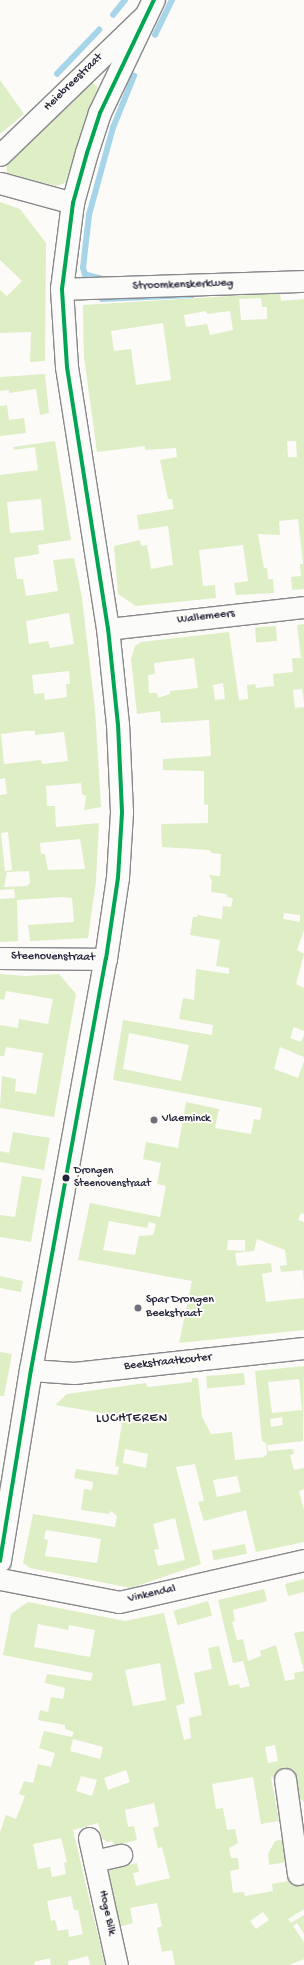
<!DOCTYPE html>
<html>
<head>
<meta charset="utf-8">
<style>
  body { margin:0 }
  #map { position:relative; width:304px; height:1965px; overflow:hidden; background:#fcfbf8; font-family:"Gochi Hand",sans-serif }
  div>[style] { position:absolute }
  .green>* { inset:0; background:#deeec5; transform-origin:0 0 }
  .stream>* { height:5.5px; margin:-2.75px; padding:0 2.75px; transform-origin:2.75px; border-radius:2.75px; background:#a6d5e9 }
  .roads { filter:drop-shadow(1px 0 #88888c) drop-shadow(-1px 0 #88888c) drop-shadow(0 1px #88888c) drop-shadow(0 -1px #88888c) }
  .minor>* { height:21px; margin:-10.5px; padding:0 10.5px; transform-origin:10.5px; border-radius:10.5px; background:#fbfbf9 }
  .tertiary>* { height:22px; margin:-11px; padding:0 11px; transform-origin:11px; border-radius:11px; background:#fbfbf9 }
  .bus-1>* { height:4px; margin:-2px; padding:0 2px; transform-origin:2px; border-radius:2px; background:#00a651 }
  .dots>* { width:11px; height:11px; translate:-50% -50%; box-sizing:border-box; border:2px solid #fdfcf7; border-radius:50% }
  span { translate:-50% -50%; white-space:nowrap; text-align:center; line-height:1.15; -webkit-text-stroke:4px #fdfcf7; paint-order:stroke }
  .bus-label { font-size:11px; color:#22223b }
  .left { translate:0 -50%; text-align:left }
  .street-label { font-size:12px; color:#22223b }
  .poi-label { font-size:12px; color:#22223b }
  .neighbourhood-label { font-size:13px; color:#22223b; letter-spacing:1px }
</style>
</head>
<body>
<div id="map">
  <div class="green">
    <div style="clip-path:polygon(0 80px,24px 114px,0 134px)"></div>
    <div style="clip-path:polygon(91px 82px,98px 87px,65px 183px,56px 186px,7px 173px,6px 163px)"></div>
    <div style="clip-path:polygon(0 202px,20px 209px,46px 243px,45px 361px,30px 362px,31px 332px,0 333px,0 290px,7px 296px,22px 281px,0 260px)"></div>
    <div style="clip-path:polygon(evenodd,280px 293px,281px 301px,304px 299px,304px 589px,292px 590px,291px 577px,301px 576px,300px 564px,303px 564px,298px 519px,279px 521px,280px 535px,258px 534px,264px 568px,267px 568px,268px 579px,273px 579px,274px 593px,236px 595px,234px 583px,248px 581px,243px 545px,199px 550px,203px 586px,215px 585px,216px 598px,136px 606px,118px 594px,114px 546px,140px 540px,141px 546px,147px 545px,151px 569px,173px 565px,168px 526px,139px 530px,137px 515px,174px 509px,172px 499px,168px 499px,160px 460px,177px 457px,176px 448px,145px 450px,145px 446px,97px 452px,84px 357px,83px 305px,280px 293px,261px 298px,262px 307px,267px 307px,267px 319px,241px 320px,239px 299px,261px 298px,280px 293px,206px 311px,207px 314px,230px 311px,233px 330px,210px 335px,207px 324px,186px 327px,184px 315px,206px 311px,280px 293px,163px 323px,171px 380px,136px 385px,131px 349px,114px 351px,111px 331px,163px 323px,280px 293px,287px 441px,296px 441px,297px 457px,288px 457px,287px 441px)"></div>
    <div style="clip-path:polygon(45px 374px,49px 413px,40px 415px,36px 389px,9px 393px,9px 390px,0 391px,0 377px)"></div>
    <div style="clip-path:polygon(7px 405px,9px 420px,24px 418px,26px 433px,0 436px,0 406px)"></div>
    <div style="clip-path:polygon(evenodd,55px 441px,71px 540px,38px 545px,39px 554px,14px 558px,17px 579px,23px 579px,26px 596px,58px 591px,53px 560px,74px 558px,82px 598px,95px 710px,101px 807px,84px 810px,86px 796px,82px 794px,81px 783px,46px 786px,47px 806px,55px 806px,56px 827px,99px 823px,96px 881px,88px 938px,30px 941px,28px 925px,74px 922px,72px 898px,63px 897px,17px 900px,18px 941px,0 942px,0 899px,15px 898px,14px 889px,0 890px,0 795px,7px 794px,5px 778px,0 779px,0 475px,38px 470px,35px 447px,14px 450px,13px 447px,55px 441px,41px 499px,44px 530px,10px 533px,7px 502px,41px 499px,55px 441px,69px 613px,74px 644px,50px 648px,48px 641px,29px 644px,26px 621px,69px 613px,55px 441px,69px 671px,70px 684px,66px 684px,67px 697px,45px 700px,44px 693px,34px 694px,32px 675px,69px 671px,55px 441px,24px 731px,35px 731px,35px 735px,64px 732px,68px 761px,42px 764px,41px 760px,4px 764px,1px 734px,24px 731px,55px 441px,8px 832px,12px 870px,5px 871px,1px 833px,8px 832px,55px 441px,80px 839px,85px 869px,48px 870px,45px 854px,41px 854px,40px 843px,80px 839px,55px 441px,29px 871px,30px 883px,27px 886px,4px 887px,7px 872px,29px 871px)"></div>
    <div style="clip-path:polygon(evenodd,304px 624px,304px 703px,302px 689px,293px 690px,295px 708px,304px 707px,304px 930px,297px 950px,304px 954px,296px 984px,304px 988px,304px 1031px,294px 1027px,290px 1038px,301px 1042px,304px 1035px,304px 1057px,280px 1047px,274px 1069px,298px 1078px,304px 1061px,304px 1214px,301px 1213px,298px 1220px,304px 1222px,304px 1285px,303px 1270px,281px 1272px,280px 1266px,287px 1265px,285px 1250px,257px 1239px,254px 1251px,235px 1253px,237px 1266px,271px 1263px,272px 1272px,262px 1274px,266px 1302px,304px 1298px,304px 1330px,179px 1343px,192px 1281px,78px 1260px,90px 1203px,160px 1217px,166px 1186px,157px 1184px,161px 1163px,143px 1159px,146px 1142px,178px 1148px,186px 1102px,219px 1109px,215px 1128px,251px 1134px,254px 1119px,260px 1120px,262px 1108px,113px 1080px,123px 1020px,212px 1035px,213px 1025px,179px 1019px,183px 998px,194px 1000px,196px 969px,229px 974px,229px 968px,216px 966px,220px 940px,190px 935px,193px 917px,197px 917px,198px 915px,222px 919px,223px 906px,231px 907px,233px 898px,227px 897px,227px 894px,211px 892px,212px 881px,209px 875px,220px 876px,221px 854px,211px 853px,210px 850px,162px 847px,161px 824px,208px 823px,208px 805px,204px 804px,204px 771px,163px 770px,163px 759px,211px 756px,209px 720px,161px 723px,160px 711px,137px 714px,131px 659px,135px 646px,141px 642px,229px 632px,239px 700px,248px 699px,247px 685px,255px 684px,256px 688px,274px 686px,273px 674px,293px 672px,292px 658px,301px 658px,297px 625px,304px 624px,194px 658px,198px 688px,170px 691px,170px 694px,158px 698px,157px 693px,149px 693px,148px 675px,155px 674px,154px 663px,194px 658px,304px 624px,223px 683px,225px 699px,215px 700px,213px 685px,223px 683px,304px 624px,284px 913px,300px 915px,300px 922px,283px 919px,284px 913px,304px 624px,129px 1033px,189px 1045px,181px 1081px,123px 1069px,129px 1033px,304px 624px,109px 1221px,147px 1228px,149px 1222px,156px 1224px,153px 1235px,139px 1236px,135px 1255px,103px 1250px,109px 1221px,304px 624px,228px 1240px,245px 1240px,245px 1251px,227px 1250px,228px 1240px)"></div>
    <div style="left:276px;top:626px;width:15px;height:21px;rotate:86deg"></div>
    <div style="clip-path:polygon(0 974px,25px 976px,59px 974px,76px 994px,54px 1117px,0 1108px,2px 1076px,16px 1079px,15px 1091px,36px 1094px,43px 1053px,6px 1047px,4px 1056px,0 1056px,0 1025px,18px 1028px,19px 1019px,48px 1024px,53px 999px,6px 991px,4px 1000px,0 999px)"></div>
    <div style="clip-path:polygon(13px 1132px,50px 1138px,44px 1170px,0 1162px,0 1151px,9px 1153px)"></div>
    <div style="clip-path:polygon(22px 1176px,42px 1179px,31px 1242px,0 1237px,0 1215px,15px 1217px)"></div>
    <div style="clip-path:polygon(0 1276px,23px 1281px,21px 1292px,0 1288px)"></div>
    <div style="clip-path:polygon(0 1352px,12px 1354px,4px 1396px,0 1396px)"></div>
    <div style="clip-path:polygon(evenodd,304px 1366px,303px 1441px,267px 1445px,268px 1451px,293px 1449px,294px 1454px,290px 1455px,294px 1470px,304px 1468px,304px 1489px,299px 1491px,304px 1510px,304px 1542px,256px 1552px,246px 1510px,204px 1521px,198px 1502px,204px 1501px,195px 1464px,176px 1467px,201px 1564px,131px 1588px,30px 1568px,23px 1563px,33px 1514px,115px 1527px,117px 1516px,111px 1511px,109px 1514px,81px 1510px,84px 1489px,92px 1490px,93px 1482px,74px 1478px,76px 1469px,117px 1475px,119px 1467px,115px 1466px,122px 1423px,114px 1415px,55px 1405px,67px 1394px,146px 1383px,147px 1387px,192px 1382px,192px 1378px,198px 1378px,202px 1417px,211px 1434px,232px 1432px,235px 1460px,264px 1457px,267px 1454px,266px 1443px,262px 1441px,255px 1371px,304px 1366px,299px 1379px,302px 1410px,272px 1413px,268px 1382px,299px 1379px,304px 1366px,282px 1417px,283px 1425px,271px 1427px,270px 1419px,282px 1417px,304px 1366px,125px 1449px,148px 1454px,146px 1468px,123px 1463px,125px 1449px,304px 1366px,237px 1476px,241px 1492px,217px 1497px,213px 1480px,237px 1476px,304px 1366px,175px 1518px,185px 1560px,158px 1566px,154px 1550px,159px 1549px,153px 1524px,175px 1518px,304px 1366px,46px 1530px,101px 1539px,97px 1563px,45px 1556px,48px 1540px,44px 1539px,46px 1530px)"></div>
    <div style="left:244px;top:1373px;width:12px;height:38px;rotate:85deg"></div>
    <div style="left:245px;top:1544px;width:10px;height:34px;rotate:79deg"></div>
    <div style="clip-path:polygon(304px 1579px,304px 1592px,288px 1596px,285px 1584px)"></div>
    <div style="clip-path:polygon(evenodd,264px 1589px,267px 1601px,233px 1610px,235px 1621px,232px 1622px,237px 1640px,243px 1639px,248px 1661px,261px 1656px,260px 1651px,276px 1645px,285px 1681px,295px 1679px,294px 1673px,304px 1671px,294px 1633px,304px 1631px,304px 1802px,298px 1797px,294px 1773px,271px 1777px,279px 1821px,261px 1824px,253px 1777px,212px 1784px,216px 1809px,223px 1808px,227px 1830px,235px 1829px,238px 1843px,229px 1848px,231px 1858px,238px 1858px,239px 1869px,230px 1871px,233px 1893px,244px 1892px,245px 1896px,273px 1891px,272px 1884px,304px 1878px,304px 1909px,288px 1919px,291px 1923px,304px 1915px,304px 1934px,297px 1923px,293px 1926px,304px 1942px,304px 1959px,289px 1965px,175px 1965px,172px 1950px,162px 1952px,157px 1928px,162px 1926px,157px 1903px,130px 1908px,133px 1923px,119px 1927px,107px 1870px,137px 1863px,139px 1872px,133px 1873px,136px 1886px,170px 1878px,162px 1847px,158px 1848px,153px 1828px,159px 1826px,154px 1803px,125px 1810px,128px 1827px,134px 1826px,137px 1840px,114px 1846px,113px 1841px,107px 1842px,102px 1838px,98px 1823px,73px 1830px,105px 1965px,90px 1965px,88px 1956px,68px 1961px,68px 1965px,51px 1965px,50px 1958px,34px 1962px,35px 1965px,0 1965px,0 1832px,6px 1815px,16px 1819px,25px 1796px,19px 1794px,24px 1781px,33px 1783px,38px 1764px,51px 1767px,55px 1753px,39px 1748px,44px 1731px,72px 1737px,74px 1732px,65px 1729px,65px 1725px,38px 1720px,40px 1710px,48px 1712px,51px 1697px,63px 1699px,65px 1688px,45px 1683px,47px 1674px,91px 1681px,93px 1673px,3px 1655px,11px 1614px,28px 1602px,125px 1621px,164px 1613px,185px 1703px,176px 1706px,184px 1740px,191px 1738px,189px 1718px,202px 1715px,194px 1673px,212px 1669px,208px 1648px,219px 1646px,229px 1686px,239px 1684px,240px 1688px,250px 1686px,243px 1661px,233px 1663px,218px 1600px,264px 1589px,38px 1624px,68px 1630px,69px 1625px,95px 1630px,90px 1657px,34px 1647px,38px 1624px,264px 1589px,160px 1663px,166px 1700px,133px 1706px,125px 1670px,160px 1663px,264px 1589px,73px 1739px,103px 1747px,100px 1759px,70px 1751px,73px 1739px,264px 1589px,275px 1745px,278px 1761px,268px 1763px,265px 1747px,275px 1745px,264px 1589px,126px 1770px,130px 1782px,108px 1790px,104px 1778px,126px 1770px,264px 1589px,81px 1776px,97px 1780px,92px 1796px,76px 1791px,81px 1776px,264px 1589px,61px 1838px,67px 1862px,64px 1863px,66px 1874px,52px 1877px,50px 1867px,38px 1869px,33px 1844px,61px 1838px,264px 1589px,71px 1896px,74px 1910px,78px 1910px,83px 1934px,69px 1937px,68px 1929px,58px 1931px,55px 1920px,51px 1921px,47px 1901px,71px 1896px,264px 1589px,263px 1912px,269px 1920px,256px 1929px,250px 1921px,263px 1912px)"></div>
    <div style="left:208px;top:1601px;width:15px;height:36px;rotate:74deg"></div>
    <div style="clip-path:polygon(284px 1839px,287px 1862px,269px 1865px,268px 1854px,275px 1841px)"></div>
  </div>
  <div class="stream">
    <div style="left:113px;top:15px;width:19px;rotate:-51deg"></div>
    <div style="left:155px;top:35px;width:39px;rotate:-64deg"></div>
    <div style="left:57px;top:74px;width:61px;rotate:-46.3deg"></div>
    <div style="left:101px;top:279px;width:16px;rotate:-166deg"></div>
    <div style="left:85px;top:275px;width:7px;rotate:-106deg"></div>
    <div style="left:83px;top:268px;width:53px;rotate:-83.5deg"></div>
    <div style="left:89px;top:215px;width:90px;rotate:-74.6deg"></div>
    <div style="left:113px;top:128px;width:56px;rotate:-68deg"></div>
    <div style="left:102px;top:299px;width:90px;rotate:-2.5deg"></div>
  </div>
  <div class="roads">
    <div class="minor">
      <div style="left:0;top:155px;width:203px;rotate:-44deg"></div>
      <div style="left:0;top:183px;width:76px;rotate:15.3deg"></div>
      <div style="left:62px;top:289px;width:242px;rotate:-1.9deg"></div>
      <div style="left:108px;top:629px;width:197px;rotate:-6.4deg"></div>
      <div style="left:0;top:958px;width:106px;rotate:0.5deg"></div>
      <div style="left:31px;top:1370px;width:43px;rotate:4deg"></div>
      <div style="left:74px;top:1373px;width:231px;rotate:-6.2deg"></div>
      <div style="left:0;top:1579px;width:121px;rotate:10.9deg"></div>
      <div style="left:119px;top:1602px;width:190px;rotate:-12.8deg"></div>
      <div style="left:285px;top:1779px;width:96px;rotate:82.2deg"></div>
      <div style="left:89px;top:1838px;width:130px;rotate:77.6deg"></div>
      <div style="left:94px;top:1861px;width:28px;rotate:-13deg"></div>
    </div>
    <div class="tertiary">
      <div style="left:0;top:1561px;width:193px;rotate:-80.8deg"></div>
      <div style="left:31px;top:1370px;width:418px;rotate:-79.7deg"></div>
      <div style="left:106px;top:959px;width:82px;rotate:-81.6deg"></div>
      <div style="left:118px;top:878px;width:66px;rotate:-86.5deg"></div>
      <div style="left:122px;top:812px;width:87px;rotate:-92.6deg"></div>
      <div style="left:118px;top:725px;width:97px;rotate:-95.9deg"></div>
      <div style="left:108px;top:629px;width:265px;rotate:-98.9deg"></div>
      <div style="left:67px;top:367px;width:78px;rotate:-93.7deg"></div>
      <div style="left:62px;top:289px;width:87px;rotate:-82.7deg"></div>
      <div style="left:73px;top:203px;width:52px;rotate:-74.4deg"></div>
      <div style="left:87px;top:153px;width:42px;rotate:-72deg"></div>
      <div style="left:100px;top:113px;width:125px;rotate:-64.5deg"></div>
    </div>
  </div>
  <div class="bus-1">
    <div style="left:0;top:1561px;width:193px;rotate:-80.8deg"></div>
    <div style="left:31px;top:1370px;width:418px;rotate:-79.7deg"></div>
    <div style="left:106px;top:959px;width:82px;rotate:-81.6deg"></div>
    <div style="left:118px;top:878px;width:66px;rotate:-86.5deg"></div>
    <div style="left:122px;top:812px;width:87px;rotate:-92.6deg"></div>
    <div style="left:118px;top:725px;width:97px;rotate:-95.9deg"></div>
    <div style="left:108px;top:629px;width:265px;rotate:-98.9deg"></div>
    <div style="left:67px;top:367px;width:78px;rotate:-93.7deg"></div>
    <div style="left:62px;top:289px;width:87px;rotate:-82.7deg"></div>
    <div style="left:73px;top:203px;width:52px;rotate:-74.4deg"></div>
    <div style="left:87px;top:153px;width:42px;rotate:-72deg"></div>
    <div style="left:100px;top:113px;width:125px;rotate:-64.5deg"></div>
  </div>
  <div class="dots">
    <div style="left:154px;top:1120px;background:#6e6e7d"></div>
    <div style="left:66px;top:1178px;background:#22223b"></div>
    <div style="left:138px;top:1308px;background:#6e6e7d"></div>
  </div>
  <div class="bus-label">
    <span class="left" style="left:74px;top:1178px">Drongen<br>Steenovenstraat</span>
  </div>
  <div class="street-label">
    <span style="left:74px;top:83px;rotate:-44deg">Heiebreestraat</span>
    <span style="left:183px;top:286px;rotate:-2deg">Stroomkenskerkweg</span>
    <span style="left:206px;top:618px;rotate:-7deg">Wallemeers</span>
    <span style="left:53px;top:958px;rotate:1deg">Steenovenstraat</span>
    <span style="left:168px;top:1363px;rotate:-6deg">Beekstraatkouter</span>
    <span style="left:152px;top:1595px;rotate:-13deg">Vinkendal</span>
    <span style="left:106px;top:1913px;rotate:78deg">Hoge Bilk</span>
  </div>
  <div class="poi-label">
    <span class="left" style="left:162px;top:1120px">Vlaeminck</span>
    <span class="left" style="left:146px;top:1308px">Spar Drongen<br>Beekstraat</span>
  </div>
  <div class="neighbourhood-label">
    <span style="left:132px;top:1419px">LUCHTEREN</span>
  </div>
</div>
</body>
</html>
